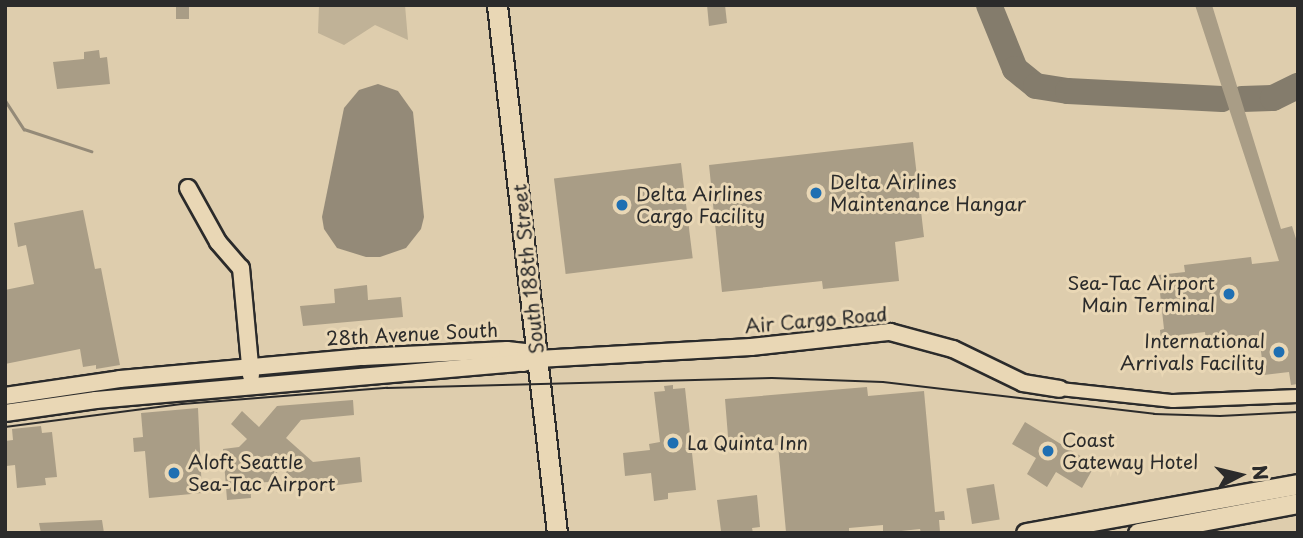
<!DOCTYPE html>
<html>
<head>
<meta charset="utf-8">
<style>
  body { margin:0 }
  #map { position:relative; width:1303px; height:538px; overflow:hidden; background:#decdad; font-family:"Playpen Sans",sans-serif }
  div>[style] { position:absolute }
  .green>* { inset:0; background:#c0b297 }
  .water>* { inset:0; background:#948a78 }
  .stream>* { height:2.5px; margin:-1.25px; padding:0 1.25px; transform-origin:1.25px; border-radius:1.25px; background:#948a78 }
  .taxiway>* { height:26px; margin:-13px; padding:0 13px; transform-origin:13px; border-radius:13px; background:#847c6c }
  .building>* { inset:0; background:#a99d86; transform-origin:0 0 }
  .roads { filter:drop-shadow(2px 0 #2b2b2b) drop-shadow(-2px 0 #2b2b2b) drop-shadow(0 2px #2b2b2b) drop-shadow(0 -2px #2b2b2b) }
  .street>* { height:12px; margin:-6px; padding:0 6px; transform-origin:6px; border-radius:6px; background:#e9d7b5 }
  .secondary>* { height:16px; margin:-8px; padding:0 8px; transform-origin:8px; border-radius:8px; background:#e9d7b5 }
  .primary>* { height:19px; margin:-9.5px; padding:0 9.5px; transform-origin:9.5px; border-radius:9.5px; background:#e9d7b5 }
  .tram>* { height:2px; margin:-1px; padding:0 1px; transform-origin:1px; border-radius:1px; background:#2b2b2b }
  .dots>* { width:19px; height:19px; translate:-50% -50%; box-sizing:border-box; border:4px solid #e9d7b5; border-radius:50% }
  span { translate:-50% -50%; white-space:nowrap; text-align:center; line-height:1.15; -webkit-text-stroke:6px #e9d7b5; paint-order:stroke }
  .poi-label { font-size:19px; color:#2b2b2b }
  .left { translate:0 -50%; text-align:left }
  .right { translate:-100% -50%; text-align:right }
  .street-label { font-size:19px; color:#2b2b2b }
  .frame { position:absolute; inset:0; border:7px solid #2b2b2b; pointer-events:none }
  .north { position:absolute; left:1205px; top:440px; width:70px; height:70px; -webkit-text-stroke:5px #e9d7b5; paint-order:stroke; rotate:83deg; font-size:19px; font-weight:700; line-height:28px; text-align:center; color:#2b2b2b }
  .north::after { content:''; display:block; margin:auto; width:24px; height:32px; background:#2b2b2b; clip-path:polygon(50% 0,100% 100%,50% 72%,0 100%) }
</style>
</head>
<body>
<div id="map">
  <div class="green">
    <div style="clip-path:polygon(319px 5px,405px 5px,408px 40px,375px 25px,344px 45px,318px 33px)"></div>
  </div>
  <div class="water">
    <div style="clip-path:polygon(378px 84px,398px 91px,413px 112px,424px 217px,421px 229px,406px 248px,380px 257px,366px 257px,337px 248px,324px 229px,322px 217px,344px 108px,359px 90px)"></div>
  </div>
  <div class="stream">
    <div style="left:5px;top:100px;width:35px;rotate:57deg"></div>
    <div style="left:24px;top:129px;width:71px;rotate:18.2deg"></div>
  </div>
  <div class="taxiway">
    <div style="left:989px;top:5px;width:69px;rotate:67.9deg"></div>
    <div style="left:1015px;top:69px;width:27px;rotate:39deg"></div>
    <div style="left:1036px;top:86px;width:32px;rotate:9deg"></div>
    <div style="left:1068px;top:91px;width:154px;rotate:3deg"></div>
    <div style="left:1242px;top:99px;width:31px;rotate:-2deg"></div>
    <div style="left:1273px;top:98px;width:28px;rotate:-26deg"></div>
  </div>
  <div class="building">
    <div style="left:176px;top:5px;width:13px;height:14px"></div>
    <div style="clip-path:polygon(707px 5px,725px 5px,727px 23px,709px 26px)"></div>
    <div style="clip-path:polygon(1195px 5px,1212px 5px,1281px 229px,1292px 226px,1298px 245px,1298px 384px,1291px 385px,1289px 372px,1264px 375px,1259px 336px,1206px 342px,1205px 332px,1179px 335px,1180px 339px,1161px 341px,1160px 330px,1164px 329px,1158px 275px,1185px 272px,1184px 265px,1251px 257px,1252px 264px,1279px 261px)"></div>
    <div style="clip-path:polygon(99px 50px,100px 58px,107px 57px,110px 84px,57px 89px,53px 62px,84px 59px,84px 52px)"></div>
    <div style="clip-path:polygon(913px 142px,924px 237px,895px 242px,899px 281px,823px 289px,822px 281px,722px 292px,709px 165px)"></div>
    <div style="left:681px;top:163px;width:96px;height:128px;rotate:83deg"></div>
    <div style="clip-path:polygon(83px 210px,95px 269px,101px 268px,120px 365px,96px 369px,96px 365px,83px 367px,80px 349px,5px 364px,5px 290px,34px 284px,26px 245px,18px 247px,14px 223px)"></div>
    <div style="clip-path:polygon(367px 285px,368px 300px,401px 297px,403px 317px,303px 326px,300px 306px,335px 303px,334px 289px)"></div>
    <div style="clip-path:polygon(673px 385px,673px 389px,685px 388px,696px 490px,668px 493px,668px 499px,654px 501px,651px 473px,625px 476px,623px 453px,650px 450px,649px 444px,660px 442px,654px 392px,665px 391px,664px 386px)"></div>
    <div style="clip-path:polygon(867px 387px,868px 396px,924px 391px,935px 512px,944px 511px,945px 520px,939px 520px,940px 532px,921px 533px,920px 529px,883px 533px,883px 525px,849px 528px,849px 533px,786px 532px,778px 445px,729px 449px,725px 399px)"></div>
    <div style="clip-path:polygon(353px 400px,354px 415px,301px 420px,286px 438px,313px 462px,360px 457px,362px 482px,306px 489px,281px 468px,269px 482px,250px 483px,251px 498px,227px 500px,223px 449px,239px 447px,247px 439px,231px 424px,242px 411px,259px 427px,277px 406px)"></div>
    <div style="clip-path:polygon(198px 408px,202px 493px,149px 498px,145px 451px,134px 452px,133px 438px,143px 437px,141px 413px)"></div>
    <div style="clip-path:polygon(1025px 422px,1095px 465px,1082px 488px,1056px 472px,1047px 487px,1027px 474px,1036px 458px,1012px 444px)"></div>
    <div style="clip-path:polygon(41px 426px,42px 433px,52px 432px,57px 477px,45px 478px,46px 485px,17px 488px,15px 465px,6px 466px,5px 441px,13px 440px,12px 429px)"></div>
    <div style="left:994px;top:484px;width:36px;height:28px;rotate:81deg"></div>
    <div style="clip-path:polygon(757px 495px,760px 527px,752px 528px,753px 533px,721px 531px,717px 500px)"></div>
    <div style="clip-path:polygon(102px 520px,104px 533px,41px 533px,39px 523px)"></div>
  </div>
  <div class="roads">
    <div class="street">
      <div style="left:1060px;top:389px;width:114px;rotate:6.1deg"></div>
      <div style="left:1173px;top:401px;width:125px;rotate:-2.3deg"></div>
    </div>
    <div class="secondary">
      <div style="left:188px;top:188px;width:62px;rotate:60.9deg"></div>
      <div style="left:218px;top:242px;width:35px;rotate:49deg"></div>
      <div style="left:241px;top:268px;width:108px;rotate:84.7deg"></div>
      <div style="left:5px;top:396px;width:116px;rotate:-8.4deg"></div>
      <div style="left:120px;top:379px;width:244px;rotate:-5.2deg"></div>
      <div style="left:363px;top:357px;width:144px;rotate:-2.8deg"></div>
      <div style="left:507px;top:350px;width:18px;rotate:6deg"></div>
      <div style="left:525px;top:352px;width:15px;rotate:28deg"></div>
      <div style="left:5px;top:413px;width:92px;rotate:-8.1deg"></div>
      <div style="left:96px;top:400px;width:429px;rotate:-5deg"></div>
      <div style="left:523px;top:363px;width:16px;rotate:-15deg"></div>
      <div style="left:538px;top:359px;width:213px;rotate:-3.2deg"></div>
      <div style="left:751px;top:347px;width:140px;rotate:-6.2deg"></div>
      <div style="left:890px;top:332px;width:65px;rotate:15.1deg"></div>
      <div style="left:953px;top:349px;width:78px;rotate:25.9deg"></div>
      <div style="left:1023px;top:383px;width:37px;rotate:9deg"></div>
    </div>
    <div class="primary">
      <div style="left:497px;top:5px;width:531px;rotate:83.52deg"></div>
      <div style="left:1026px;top:533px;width:276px;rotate:-10.2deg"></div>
      <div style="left:1138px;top:533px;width:163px;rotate:-10.6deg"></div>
    </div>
  </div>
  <div class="tram">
    <div style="left:5px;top:427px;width:178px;rotate:-7.4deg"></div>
    <div style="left:182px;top:404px;width:206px;rotate:-4.5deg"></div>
    <div style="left:387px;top:388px;width:385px;rotate:-1.5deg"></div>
    <div style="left:772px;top:378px;width:111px;rotate:2.1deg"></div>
    <div style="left:883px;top:382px;width:273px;rotate:6.7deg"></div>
    <div style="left:1154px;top:414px;width:66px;rotate:1.7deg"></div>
    <div style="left:1220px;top:416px;width:78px;rotate:-2.9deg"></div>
  </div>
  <div class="dots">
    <div style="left:816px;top:193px;background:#1f6fb2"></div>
    <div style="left:622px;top:205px;background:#1f6fb2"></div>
    <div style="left:1229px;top:294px;background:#1f6fb2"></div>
    <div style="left:1279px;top:352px;background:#1f6fb2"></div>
    <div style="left:673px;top:443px;background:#1f6fb2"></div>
    <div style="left:1048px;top:451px;background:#1f6fb2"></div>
    <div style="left:174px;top:473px;background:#1f6fb2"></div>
  </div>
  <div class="poi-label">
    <span class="left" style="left:830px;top:193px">Delta Airlines<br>Maintenance Hangar</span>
    <span class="left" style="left:636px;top:205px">Delta Airlines<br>Cargo Facility</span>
    <span class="right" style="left:1215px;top:294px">Sea-Tac Airport<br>Main Terminal</span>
    <span class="right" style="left:1265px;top:352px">International<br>Arrivals Facility</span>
    <span class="left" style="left:1062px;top:451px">Coast<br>Gateway Hotel</span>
    <span class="left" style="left:687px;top:443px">La Quinta Inn</span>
    <span class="left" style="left:188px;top:473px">Aloft Seattle<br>Sea-Tac Airport</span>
  </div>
  <div class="street-label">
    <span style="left:528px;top:269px;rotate:-96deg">South 188th Street</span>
    <span style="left:816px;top:320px;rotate:-5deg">Air Cargo Road</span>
    <span style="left:412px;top:334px;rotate:-3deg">28th Avenue South</span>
  </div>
  <div class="frame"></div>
  <div class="north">N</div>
</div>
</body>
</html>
